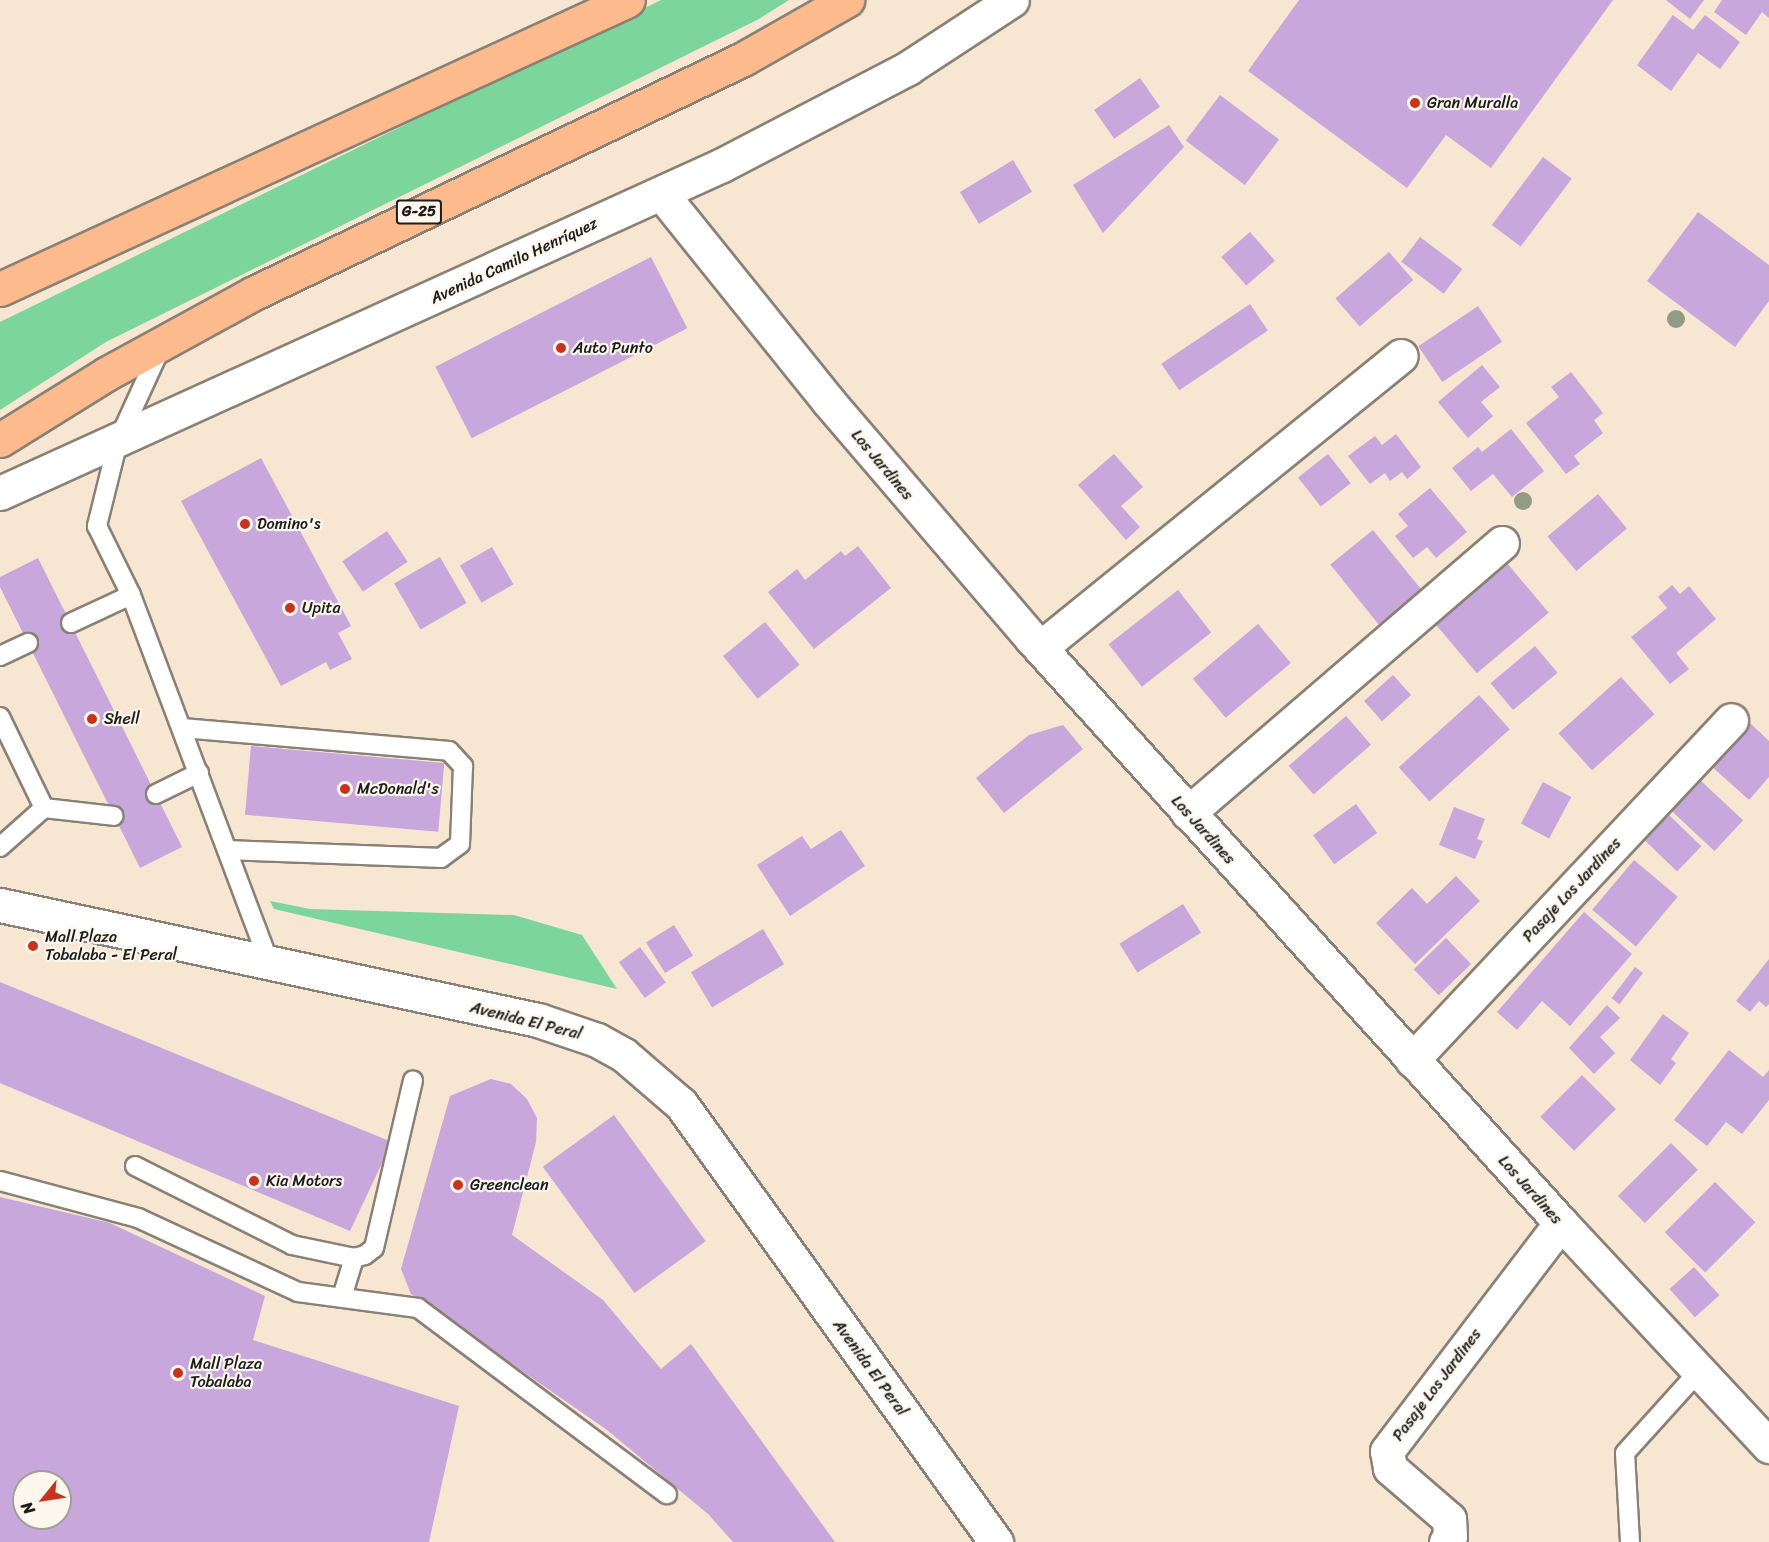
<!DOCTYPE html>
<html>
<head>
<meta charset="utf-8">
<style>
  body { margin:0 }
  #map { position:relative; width:1769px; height:1542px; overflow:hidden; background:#f7e6d1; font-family:Sriracha,sans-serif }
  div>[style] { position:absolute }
  .green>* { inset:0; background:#7cd69c }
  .building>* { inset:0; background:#c8a7dd; transform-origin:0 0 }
  .roads { filter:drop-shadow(2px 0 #8a8176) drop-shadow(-2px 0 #8a8176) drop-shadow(0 2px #8a8176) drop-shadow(0 -2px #8a8176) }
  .service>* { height:18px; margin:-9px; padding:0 9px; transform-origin:9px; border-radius:9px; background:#fff }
  .minor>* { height:33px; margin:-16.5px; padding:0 16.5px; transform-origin:16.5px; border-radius:16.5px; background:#fff }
  .tertiary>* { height:33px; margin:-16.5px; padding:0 16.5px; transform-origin:16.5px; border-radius:16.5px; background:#fff }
  .primary>* { height:33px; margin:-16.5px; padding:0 16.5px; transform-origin:16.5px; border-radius:16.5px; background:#fcba8d }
  .trees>* { width:18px; height:18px; margin:-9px; border-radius:50%; background:#919b86 }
  .dots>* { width:16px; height:16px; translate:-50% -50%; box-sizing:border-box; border:3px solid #fbf7ec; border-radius:50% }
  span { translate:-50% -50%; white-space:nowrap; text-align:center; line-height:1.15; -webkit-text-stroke:4.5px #fbf7ec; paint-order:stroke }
  .shield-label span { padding:2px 4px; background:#fbf7ec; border:2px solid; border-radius:4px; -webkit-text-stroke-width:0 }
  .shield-label { font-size:15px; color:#1c1c1c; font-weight:700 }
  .poi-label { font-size:16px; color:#1c1c1c }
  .left { translate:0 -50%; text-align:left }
  .street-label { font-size:16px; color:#1c1c1c }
  .north { position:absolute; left:12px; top:1470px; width:60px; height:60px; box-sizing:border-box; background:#fbf7ec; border:2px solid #a29f99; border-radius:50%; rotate:240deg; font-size:16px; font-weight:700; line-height:24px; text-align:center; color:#1c1c1c }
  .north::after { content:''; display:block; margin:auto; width:21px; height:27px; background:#c8321e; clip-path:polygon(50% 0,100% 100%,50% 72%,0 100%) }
</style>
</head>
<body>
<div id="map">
  <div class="green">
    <div style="clip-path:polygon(661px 0,789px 0,759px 19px,106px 342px,0 410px,0 322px)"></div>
    <div style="clip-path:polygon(270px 901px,310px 909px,514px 915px,582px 935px,617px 989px,274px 909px)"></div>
  </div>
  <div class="building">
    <div style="clip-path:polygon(1299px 0,1613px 0,1491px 168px,1446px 135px,1407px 188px,1248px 71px)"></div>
    <div style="clip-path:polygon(1666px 0,1704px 0,1690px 19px)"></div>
    <div style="clip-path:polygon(1722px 0,1769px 0,1769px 18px,1762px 12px,1746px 35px,1714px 12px)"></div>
    <div style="clip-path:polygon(1673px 15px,1693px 30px,1705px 15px,1740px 42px,1720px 69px,1698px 53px,1671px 91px,1637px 65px)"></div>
    <div style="left:1140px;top:78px;width:35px;height:56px;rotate:55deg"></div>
    <div style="left:1220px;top:95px;width:74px;height:57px;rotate:37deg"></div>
    <div style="clip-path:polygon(1169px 125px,1184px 147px,1103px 233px,1073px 185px)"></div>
    <div style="left:1543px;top:157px;width:36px;height:85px;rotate:37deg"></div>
    <div style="left:1013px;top:160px;width:37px;height:62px;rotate:59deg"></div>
    <div style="clip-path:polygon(1698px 212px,1769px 265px,1769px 301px,1735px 347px,1647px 281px)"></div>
    <div style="left:1250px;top:232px;width:38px;height:38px;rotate:49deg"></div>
    <div style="left:1420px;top:237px;width:53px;height:31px;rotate:37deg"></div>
    <div style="left:1389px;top:252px;width:37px;height:71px;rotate:49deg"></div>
    <div style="left:651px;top:257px;width:80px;height:242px;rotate:63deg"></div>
    <div style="left:1250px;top:304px;width:32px;height:107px;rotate:56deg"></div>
    <div style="left:1478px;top:306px;width:43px;height:72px;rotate:56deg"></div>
    <div style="clip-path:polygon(1482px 365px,1500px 387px,1481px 402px,1493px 416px,1468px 438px,1438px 402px)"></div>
    <div style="clip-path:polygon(1571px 372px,1603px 413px,1594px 420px,1603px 433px,1574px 456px,1580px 464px,1566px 474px,1526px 423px,1559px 397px,1551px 387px)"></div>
    <div style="clip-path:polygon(1511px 429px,1544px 471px,1512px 497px,1493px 474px,1471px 491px,1452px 468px,1478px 447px,1482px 452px)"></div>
    <div style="clip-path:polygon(1396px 434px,1421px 467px,1407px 479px,1402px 472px,1390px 481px,1385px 473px,1370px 484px,1348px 456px,1375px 436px,1382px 445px)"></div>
    <div style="clip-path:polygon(1114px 454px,1143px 487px,1121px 506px,1140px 527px,1126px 540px,1078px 485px)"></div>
    <div style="left:1328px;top:454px;width:37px;height:38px;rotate:52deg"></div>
    <div style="clip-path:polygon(261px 458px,351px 626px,338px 633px,352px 659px,330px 670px,326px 662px,281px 686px,181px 501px)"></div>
    <div style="clip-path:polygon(1430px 488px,1467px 532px,1436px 558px,1427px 547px,1413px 558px,1395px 536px,1408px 526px,1398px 514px)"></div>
    <div style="left:1598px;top:494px;width:45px;height:66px;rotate:50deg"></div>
    <div style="left:1373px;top:530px;width:77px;height:55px;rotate:51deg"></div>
    <div style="left:387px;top:531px;width:37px;height:54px;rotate:56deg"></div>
    <div style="clip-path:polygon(858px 546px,891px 588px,814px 649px,768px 592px,797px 569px,805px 580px,841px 551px,845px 556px)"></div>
    <div style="left:492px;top:547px;width:43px;height:37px;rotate:60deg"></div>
    <div style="left:440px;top:557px;width:53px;height:53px;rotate:60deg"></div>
    <div style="clip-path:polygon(38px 558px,182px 847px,140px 868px,0 587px,0 577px)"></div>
    <div style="left:1507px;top:563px;width:65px;height:94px;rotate:50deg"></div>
    <div style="clip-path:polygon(1672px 585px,1680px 594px,1689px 586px,1716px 619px,1676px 653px,1689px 669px,1670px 684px,1631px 637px,1667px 608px,1658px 597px)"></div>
    <div style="left:1178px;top:590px;width:54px;height:88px;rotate:52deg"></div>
    <div style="left:765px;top:622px;width:55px;height:54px;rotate:51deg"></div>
    <div style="left:1258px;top:624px;width:51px;height:85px;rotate:50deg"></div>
    <div style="left:1535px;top:646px;width:35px;height:58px;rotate:50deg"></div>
    <div style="left:1393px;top:675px;width:27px;height:39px;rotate:48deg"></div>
    <div style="left:1621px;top:677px;width:50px;height:84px;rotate:48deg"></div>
    <div style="left:1479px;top:695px;width:46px;height:108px;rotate:48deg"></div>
    <div style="left:1346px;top:716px;width:38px;height:76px;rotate:49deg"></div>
    <div style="clip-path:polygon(1749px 722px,1769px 741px,1769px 777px,1749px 800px,1710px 765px)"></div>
    <div style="clip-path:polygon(1063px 725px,1083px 749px,1004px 813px,976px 778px,1029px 735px)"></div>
    <div style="left:251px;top:746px;width:194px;height:69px;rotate:5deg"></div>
    <div style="left:1700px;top:780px;width:59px;height:42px;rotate:43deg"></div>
    <div style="left:1543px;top:782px;width:32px;height:47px;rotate:28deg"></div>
    <div style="left:1356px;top:804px;width:36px;height:53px;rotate:54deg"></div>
    <div style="clip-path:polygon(1454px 807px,1485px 819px,1477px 839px,1483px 841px,1475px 859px,1439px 845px)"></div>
    <div style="left:1669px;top:815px;width:45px;height:35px;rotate:44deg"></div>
    <div style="clip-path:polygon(841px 830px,865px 866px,790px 916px,757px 865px,802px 836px,811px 849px)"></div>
    <div style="left:1634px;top:860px;width:57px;height:65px;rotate:40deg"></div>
    <div style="clip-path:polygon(1456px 876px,1480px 901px,1415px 964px,1376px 923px,1412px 888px,1427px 904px)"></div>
    <div style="left:1183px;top:904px;width:34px;height:75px;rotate:58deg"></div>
    <div style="clip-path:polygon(1584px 912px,1632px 954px,1570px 1026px,1542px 1001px,1517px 1030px,1497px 1012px)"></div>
    <div style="left:674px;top:925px;width:36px;height:33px;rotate:58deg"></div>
    <div style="left:763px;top:929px;width:41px;height:84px;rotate:59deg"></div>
    <div style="left:1446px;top:938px;width:36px;height:45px;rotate:46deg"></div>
    <div style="left:640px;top:947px;width:44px;height:26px;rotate:54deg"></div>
    <div style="clip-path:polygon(1769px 959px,1769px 1004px,1766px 1007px,1759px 1001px,1750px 1012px,1736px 1001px)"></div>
    <div style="left:1635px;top:967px;width:10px;height:39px;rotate:37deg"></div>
    <div style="clip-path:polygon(0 982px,392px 1142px,350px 1231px,0 1083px)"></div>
    <div style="clip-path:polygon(1607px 1005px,1620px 1018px,1600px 1037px,1615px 1053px,1594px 1074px,1569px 1048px)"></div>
    <div style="clip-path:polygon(1663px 1014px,1689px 1033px,1671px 1059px,1676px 1063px,1660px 1085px,1630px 1060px)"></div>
    <div style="clip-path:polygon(1729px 1050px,1763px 1077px,1769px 1070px,1769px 1100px,1742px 1134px,1726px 1122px,1707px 1146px,1674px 1120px)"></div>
    <div style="left:1582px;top:1075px;width:48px;height:59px;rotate:45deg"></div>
    <div style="clip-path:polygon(491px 1079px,511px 1084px,527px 1099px,537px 1118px,536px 1142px,512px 1235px,603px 1300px,661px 1369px,691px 1344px,835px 1542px,733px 1542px,708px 1514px,607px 1430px,411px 1294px,401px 1269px,450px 1096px)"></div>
    <div style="left:614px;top:1115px;width:156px;height:88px;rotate:54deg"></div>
    <div style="left:1671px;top:1143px;width:38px;height:75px;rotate:45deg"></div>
    <div style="left:1715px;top:1182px;width:57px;height:71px;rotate:45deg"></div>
    <div style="clip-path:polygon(evenodd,0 1197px,110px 1223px,265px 1296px,253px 1340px,459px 1406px,429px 1542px,0 1542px,0 1197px,24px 1482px,60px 1482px,60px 1518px,24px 1518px,24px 1482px)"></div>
    <div style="left:1694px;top:1267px;width:38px;height:33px;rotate:48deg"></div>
  </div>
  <div class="roads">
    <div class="service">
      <div style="left:161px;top:347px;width:103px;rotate:114.6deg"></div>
      <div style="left:118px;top:441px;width:88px;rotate:103.9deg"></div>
      <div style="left:97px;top:526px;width:77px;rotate:63.8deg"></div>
      <div style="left:131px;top:595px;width:393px;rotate:69.4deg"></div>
      <div style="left:71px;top:623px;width:66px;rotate:-25deg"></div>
      <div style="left:0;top:656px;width:31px;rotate:-25deg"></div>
      <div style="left:0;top:717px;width:101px;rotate:64.2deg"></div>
      <div style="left:182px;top:728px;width:268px;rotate:4.9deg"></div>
      <div style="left:449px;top:751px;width:21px;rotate:47deg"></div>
      <div style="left:463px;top:766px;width:78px;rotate:92.2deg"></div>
      <div style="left:460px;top:844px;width:24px;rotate:144deg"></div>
      <div style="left:441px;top:858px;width:214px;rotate:-177.9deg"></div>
      <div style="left:156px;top:794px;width:48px;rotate:-26deg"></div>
      <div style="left:0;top:847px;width:59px;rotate:-41.6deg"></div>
      <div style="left:44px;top:808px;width:70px;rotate:6.5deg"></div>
      <div style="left:135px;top:1166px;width:176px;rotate:26.7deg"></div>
      <div style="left:292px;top:1245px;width:63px;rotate:11.8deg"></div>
      <div style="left:354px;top:1258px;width:11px;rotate:-15deg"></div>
      <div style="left:365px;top:1255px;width:11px;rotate:-38deg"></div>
      <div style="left:374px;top:1248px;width:172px;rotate:-76.9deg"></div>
      <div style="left:0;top:1181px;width:143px;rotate:15deg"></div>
      <div style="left:138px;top:1218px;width:176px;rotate:24.8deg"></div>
      <div style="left:298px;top:1292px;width:121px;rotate:7.6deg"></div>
      <div style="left:418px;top:1308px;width:311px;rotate:36.8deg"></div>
      <div style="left:342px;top:1297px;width:41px;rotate:-72.9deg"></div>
      <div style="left:1630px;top:1542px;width:89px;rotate:-93.2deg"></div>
      <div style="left:1625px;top:1453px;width:110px;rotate:-47.9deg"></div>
    </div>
    <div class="minor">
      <div style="left:661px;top:193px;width:268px;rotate:51.2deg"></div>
      <div style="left:829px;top:402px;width:312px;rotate:49.4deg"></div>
      <div style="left:1032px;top:639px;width:788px;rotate:47.83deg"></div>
      <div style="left:1561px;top:1223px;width:305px;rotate:47deg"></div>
      <div style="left:0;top:493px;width:793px;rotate:-24.43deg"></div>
      <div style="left:722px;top:165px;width:210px;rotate:-27.5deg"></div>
      <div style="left:908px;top:68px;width:124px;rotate:-33.2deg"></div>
      <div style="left:1040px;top:648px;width:464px;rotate:-39deg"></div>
      <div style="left:1188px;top:813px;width:414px;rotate:-40.7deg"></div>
      <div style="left:1412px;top:1060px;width:466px;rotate:-46.8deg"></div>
      <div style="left:1446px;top:1542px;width:7px;rotate:-56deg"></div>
      <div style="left:1450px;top:1536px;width:17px;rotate:-93deg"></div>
      <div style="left:1449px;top:1519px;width:78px;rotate:-139.2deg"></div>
      <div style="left:1390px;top:1468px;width:17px;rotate:-100deg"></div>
      <div style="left:1387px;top:1451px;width:287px;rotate:-52.7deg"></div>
    </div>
    <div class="tertiary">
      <div style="left:0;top:905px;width:550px;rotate:12.07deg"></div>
      <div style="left:538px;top:1020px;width:62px;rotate:18.7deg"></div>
      <div style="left:597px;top:1040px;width:31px;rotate:29deg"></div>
      <div style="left:624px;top:1055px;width:75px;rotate:40.7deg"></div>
      <div style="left:681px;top:1104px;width:540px;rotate:54.28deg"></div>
    </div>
    <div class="primary">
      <div style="left:0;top:289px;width:691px;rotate:-24.71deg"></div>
      <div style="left:0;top:440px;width:125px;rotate:-31.9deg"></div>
      <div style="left:106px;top:374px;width:169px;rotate:-28.7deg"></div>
      <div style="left:254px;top:293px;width:542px;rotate:-25.57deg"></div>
      <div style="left:743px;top:59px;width:120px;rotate:-29.6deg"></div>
    </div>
  </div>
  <div class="trees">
    <div style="left:1676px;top:319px"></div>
    <div style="left:1523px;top:501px"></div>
  </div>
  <div class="dots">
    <div style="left:1415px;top:103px;background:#c8321e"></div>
    <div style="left:561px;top:348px;background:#c8321e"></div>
    <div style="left:245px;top:524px;background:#c8321e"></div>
    <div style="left:290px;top:608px;background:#c8321e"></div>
    <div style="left:92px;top:719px;background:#c8321e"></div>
    <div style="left:345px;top:789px;background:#c8321e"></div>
    <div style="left:33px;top:946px;background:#c8321e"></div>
    <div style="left:254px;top:1181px;background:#c8321e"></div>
    <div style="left:458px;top:1185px;background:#c8321e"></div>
    <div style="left:178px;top:1373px;background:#c8321e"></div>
  </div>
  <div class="shield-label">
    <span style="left:419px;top:212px">G-25</span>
  </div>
  <div class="poi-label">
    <span class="left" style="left:1427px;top:103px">Gran Muralla</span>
    <span class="left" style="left:573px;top:348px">Auto Punto</span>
    <span class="left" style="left:257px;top:524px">Domino's</span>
    <span class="left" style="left:302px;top:608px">Upita</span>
    <span class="left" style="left:104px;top:719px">Shell</span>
    <span class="left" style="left:357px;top:789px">McDonald's</span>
    <span class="left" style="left:45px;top:946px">Mall Plaza<br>Tobalaba - El Peral</span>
    <span class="left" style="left:266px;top:1181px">Kia Motors</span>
    <span class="left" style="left:470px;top:1185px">Greenclean</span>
    <span class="left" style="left:190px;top:1373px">Mall Plaza<br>Tobalaba</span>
  </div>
  <div class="street-label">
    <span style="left:514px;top:261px;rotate:-25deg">Avenida Camilo Henríquez</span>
    <span style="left:882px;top:465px;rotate:50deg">Los Jardines</span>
    <span style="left:1203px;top:830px;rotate:48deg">Los Jardines</span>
    <span style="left:1572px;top:890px;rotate:-47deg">Pasaje Los Jardines</span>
    <span style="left:526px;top:1021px;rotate:14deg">Avenida El Peral</span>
    <span style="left:1530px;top:1190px;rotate:48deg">Los Jardines</span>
    <span style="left:870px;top:1368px;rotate:54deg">Avenida El Peral</span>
    <span style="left:1437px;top:1385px;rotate:-53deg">Pasaje Los Jardines</span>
  </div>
  <div class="north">N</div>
</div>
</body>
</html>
